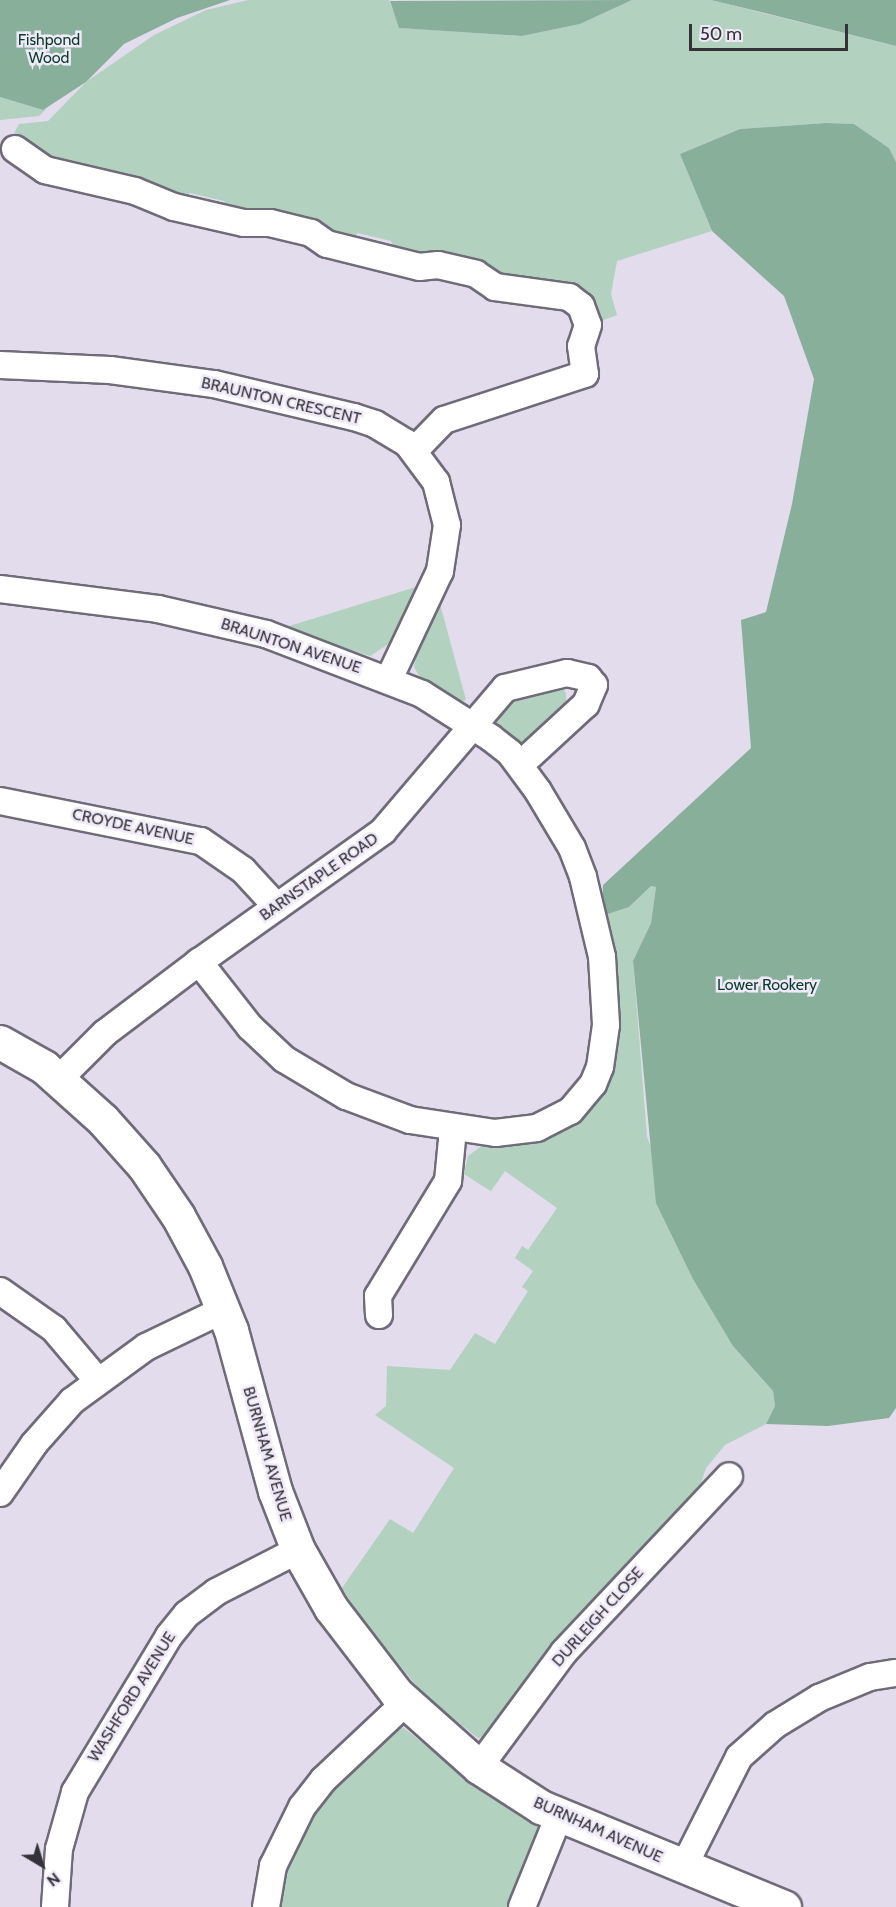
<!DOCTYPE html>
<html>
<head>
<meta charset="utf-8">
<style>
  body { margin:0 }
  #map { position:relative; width:896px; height:1907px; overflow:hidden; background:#e2dcec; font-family:Cabin,sans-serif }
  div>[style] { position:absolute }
  .green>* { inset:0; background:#b2d1bf }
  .forest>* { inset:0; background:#88af9a }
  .roads { filter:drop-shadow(2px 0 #706b79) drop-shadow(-2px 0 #706b79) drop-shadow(0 2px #706b79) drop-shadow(0 -2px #706b79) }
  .street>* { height:26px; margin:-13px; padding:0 13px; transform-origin:13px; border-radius:13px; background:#fff }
  .secondary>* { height:33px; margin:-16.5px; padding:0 16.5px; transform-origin:16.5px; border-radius:16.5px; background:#fff }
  span { translate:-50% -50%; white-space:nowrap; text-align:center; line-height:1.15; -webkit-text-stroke:5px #efe9f9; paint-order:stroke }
  .park-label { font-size:16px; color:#0b3e29 }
  .street-label { font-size:16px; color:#343238 }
  .north { position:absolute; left:12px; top:1835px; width:60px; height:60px; -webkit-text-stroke:4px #efe9f9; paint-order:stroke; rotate:142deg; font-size:16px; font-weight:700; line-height:24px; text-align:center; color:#343238 }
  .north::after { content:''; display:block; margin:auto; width:21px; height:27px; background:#343238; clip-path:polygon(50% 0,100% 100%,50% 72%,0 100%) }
  .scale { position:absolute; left:689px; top:24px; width:159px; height:27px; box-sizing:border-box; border:3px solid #343238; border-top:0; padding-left:8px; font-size:18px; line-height:21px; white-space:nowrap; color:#343238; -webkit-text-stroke:4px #efe9f9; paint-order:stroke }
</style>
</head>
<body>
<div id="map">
  <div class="green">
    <div style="clip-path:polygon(248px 0,389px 0,400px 28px,522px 36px,580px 24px,632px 0,711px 0,896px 46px,896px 162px,889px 148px,854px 124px,826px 123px,740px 129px,680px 154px,712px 231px,617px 261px,611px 294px,617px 315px,598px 322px,503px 281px,487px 269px,414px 250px,405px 256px,397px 253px,391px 241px,358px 233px,348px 242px,341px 241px,336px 232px,244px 210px,237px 215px,228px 212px,224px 201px,190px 193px,180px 200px,49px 162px,11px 139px,19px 124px,48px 121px,86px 82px,154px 35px,206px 10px)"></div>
    <div style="clip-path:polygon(0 97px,43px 110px,48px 107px,39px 116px,0 120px)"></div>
    <div style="clip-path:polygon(416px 587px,390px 643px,370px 656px,283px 628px)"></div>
    <div style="clip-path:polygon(440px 604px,466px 700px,459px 702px,423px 683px,414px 667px,416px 652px)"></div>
    <div style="clip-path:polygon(561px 686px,566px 693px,566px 710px,532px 743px,511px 744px,501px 736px,495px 725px,500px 701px)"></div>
    <div style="clip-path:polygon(651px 886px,656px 887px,651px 923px,633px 961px,647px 1137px,733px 1346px,773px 1391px,775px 1406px,766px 1424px,725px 1445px,706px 1468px,701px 1483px,584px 1616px,488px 1735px,478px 1738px,427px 1698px,364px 1623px,342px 1588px,390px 1519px,413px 1533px,454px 1468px,375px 1415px,386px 1406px,387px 1366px,450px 1370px,475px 1333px,495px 1344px,528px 1291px,522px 1287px,533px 1271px,515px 1258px,522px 1246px,528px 1250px,557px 1208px,505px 1171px,491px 1191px,484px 1187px,464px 1174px,468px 1156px,487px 1142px,514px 1138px,605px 1075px,602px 916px,629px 907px)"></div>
    <div style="clip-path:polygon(404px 1728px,488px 1796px,536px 1823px,539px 1833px,514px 1907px,275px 1907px,279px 1880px,309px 1810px,389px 1730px)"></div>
  </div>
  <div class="forest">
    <div style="clip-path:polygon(0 0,230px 0,177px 18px,124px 44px,86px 82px,43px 110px,0 97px)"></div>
    <div style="clip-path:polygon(632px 0,580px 24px,522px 36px,399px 28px,390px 1px)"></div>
    <div style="clip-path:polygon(711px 0,896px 0,896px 46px,769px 14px)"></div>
    <div style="clip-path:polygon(826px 123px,854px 124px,889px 148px,896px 162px,896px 1408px,889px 1418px,828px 1426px,766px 1424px,775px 1406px,773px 1391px,733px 1346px,693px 1279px,656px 1203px,633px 961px,651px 923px,656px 887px,651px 886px,629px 907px,602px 916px,603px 885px,751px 748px,741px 620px,766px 612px,792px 504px,814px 379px,784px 296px,712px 231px,680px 154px,740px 129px)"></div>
  </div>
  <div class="roads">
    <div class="street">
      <div style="left:15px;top:149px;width:37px;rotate:35deg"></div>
      <div style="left:45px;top:170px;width:92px;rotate:13.1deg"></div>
      <div style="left:135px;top:191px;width:42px;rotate:22.3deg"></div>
      <div style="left:174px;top:207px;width:72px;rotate:12.9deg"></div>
      <div style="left:244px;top:223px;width:26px"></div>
      <div style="left:270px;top:223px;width:42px;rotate:13.7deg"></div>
      <div style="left:311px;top:233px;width:19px;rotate:35deg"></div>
      <div style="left:327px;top:244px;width:95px;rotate:14deg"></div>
      <div style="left:419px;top:267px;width:19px;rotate:-6deg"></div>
      <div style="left:438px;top:265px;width:39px;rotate:13deg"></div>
      <div style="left:476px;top:274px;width:23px;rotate:34deg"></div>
      <div style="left:495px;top:287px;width:75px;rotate:7.7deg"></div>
      <div style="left:569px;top:297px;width:15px;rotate:37deg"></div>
      <div style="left:581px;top:306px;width:20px;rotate:70deg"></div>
      <div style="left:588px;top:325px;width:22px;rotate:108deg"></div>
      <div style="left:581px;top:346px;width:28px;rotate:82deg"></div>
      <div style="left:585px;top:374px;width:148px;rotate:161.9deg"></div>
      <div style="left:444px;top:420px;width:43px;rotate:134.1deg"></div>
      <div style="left:0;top:365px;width:110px;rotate:2.6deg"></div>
      <div style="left:110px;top:370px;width:105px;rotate:7.7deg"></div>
      <div style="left:214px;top:384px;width:144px;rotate:13.3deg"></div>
      <div style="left:354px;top:417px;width:22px;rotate:18deg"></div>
      <div style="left:375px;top:424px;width:37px;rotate:31deg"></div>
      <div style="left:407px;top:443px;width:49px;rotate:53.4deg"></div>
      <div style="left:436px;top:482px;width:44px;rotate:75.7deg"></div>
      <div style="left:447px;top:525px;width:47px;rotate:98.7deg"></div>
      <div style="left:440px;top:571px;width:119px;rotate:115.3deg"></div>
      <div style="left:0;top:589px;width:159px;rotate:7.2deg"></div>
      <div style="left:158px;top:609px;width:111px;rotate:13deg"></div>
      <div style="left:266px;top:634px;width:167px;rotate:21deg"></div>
      <div style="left:422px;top:694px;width:82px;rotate:32.5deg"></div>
      <div style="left:491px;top:738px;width:24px;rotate:38deg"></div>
      <div style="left:510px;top:753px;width:47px;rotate:53.6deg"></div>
      <div style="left:538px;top:791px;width:66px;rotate:59.2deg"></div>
      <div style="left:572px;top:848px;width:31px;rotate:69deg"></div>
      <div style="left:583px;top:877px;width:82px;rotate:76.6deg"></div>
      <div style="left:602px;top:957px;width:68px;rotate:86.6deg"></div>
      <div style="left:606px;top:1025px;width:42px;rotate:98.1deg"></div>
      <div style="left:600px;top:1067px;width:18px;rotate:112deg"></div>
      <div style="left:593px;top:1084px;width:35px;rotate:130deg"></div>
      <div style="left:570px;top:1111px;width:37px;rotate:153deg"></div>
      <div style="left:537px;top:1128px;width:42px;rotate:173.2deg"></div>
      <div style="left:495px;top:1133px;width:86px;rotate:-171.3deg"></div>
      <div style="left:410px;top:1120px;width:68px;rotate:-159.4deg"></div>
      <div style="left:346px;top:1096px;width:72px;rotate:-149.2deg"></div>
      <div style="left:284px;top:1059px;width:47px;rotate:-136.7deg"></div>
      <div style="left:250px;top:1027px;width:83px;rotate:-128.1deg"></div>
      <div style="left:0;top:801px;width:205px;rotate:11.3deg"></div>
      <div style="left:201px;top:841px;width:51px;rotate:34.6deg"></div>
      <div style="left:243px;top:870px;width:50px;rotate:47.4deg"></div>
      <div style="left:59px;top:1079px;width:65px;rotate:-45deg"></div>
      <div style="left:105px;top:1033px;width:118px;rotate:-37.1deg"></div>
      <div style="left:199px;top:962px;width:226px;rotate:-35.4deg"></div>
      <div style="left:383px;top:831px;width:188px;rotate:-49.5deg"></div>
      <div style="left:505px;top:688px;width:64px;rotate:-13.6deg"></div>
      <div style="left:567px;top:673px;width:22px;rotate:13deg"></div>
      <div style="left:588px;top:678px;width:9px;rotate:49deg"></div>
      <div style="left:594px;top:685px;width:21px;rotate:113deg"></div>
      <div style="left:586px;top:704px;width:90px;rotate:137.3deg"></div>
      <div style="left:0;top:1291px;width:66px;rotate:35.1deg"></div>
      <div style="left:54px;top:1329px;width:68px;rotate:49.8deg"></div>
      <div style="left:379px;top:1315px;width:19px;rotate:-93deg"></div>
      <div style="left:378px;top:1296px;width:135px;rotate:-58.7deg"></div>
      <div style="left:448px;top:1181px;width:52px;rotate:-84.5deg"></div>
      <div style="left:0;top:1493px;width:60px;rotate:-55.2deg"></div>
      <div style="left:34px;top:1444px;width:57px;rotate:-48.5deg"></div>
      <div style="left:72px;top:1401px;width:92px;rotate:-36.1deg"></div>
      <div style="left:146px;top:1347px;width:85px;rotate:-25.7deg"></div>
      <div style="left:479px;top:1767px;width:143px;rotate:-53.5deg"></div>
      <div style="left:564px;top:1652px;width:241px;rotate:-46.8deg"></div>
      <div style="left:683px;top:1868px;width:124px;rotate:-63.2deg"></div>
      <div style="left:739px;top:1757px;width:48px;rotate:-41.6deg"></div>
      <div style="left:775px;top:1725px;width:52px;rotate:-31.5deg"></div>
      <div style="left:819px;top:1698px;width:55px;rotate:-22.4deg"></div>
      <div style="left:870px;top:1677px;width:26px;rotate:-9deg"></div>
      <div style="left:55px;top:1907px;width:58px;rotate:-86.1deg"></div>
      <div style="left:59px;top:1849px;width:59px;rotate:-74.3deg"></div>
      <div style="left:75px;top:1792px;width:182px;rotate:-58.9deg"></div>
      <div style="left:169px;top:1636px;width:28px;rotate:-51deg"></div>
      <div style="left:187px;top:1614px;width:36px;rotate:-37deg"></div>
      <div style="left:216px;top:1592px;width:92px;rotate:-27.1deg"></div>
      <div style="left:266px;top:1907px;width:42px;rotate:-80.3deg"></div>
      <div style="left:273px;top:1866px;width:66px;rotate:-63.8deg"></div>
      <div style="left:302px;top:1807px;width:34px;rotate:-52deg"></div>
      <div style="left:323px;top:1780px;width:112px;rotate:-43.2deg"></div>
      <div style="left:522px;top:1907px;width:98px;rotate:-67.9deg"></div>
    </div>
    <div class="secondary">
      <div style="left:0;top:1042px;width:51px;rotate:29.6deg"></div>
      <div style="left:44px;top:1067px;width:79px;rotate:41.9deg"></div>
      <div style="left:103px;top:1120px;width:62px;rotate:48.3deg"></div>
      <div style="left:144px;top:1166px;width:60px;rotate:55.8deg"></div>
      <div style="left:178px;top:1216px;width:57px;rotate:61.6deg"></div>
      <div style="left:205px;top:1266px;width:69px;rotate:67.9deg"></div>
      <div style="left:231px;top:1330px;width:167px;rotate:74.7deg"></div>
      <div style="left:275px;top:1491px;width:63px;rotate:68.7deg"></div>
      <div style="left:298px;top:1550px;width:67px;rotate:60.4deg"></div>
      <div style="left:331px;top:1608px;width:108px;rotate:52.5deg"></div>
      <div style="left:397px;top:1694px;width:110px;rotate:41.7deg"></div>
      <div style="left:479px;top:1767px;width:74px;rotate:32.8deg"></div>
      <div style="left:541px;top:1807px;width:263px;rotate:22.4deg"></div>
    </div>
  </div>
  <div class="park-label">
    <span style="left:49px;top:49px">Fishpond<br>Wood</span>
    <span style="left:767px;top:985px">Lower Rookery</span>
  </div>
  <div class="street-label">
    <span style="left:281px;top:401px;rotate:13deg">BRAUNTON CRESCENT</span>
    <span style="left:291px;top:646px;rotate:18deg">BRAUNTON AVENUE</span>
    <span style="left:133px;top:827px;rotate:12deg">CROYDE AVENUE</span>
    <span style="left:319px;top:877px;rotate:-35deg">BARNSTAPLE ROAD</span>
    <span style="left:267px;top:1454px;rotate:74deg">BURNHAM AVENUE</span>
    <span style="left:598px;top:1617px;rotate:-48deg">DURLEIGH CLOSE</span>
    <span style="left:132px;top:1697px;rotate:-58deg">WASHFORD AVENUE</span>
    <span style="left:598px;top:1830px;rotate:24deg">BURNHAM AVENUE</span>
  </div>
  <div class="north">N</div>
  <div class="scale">50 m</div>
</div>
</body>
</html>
